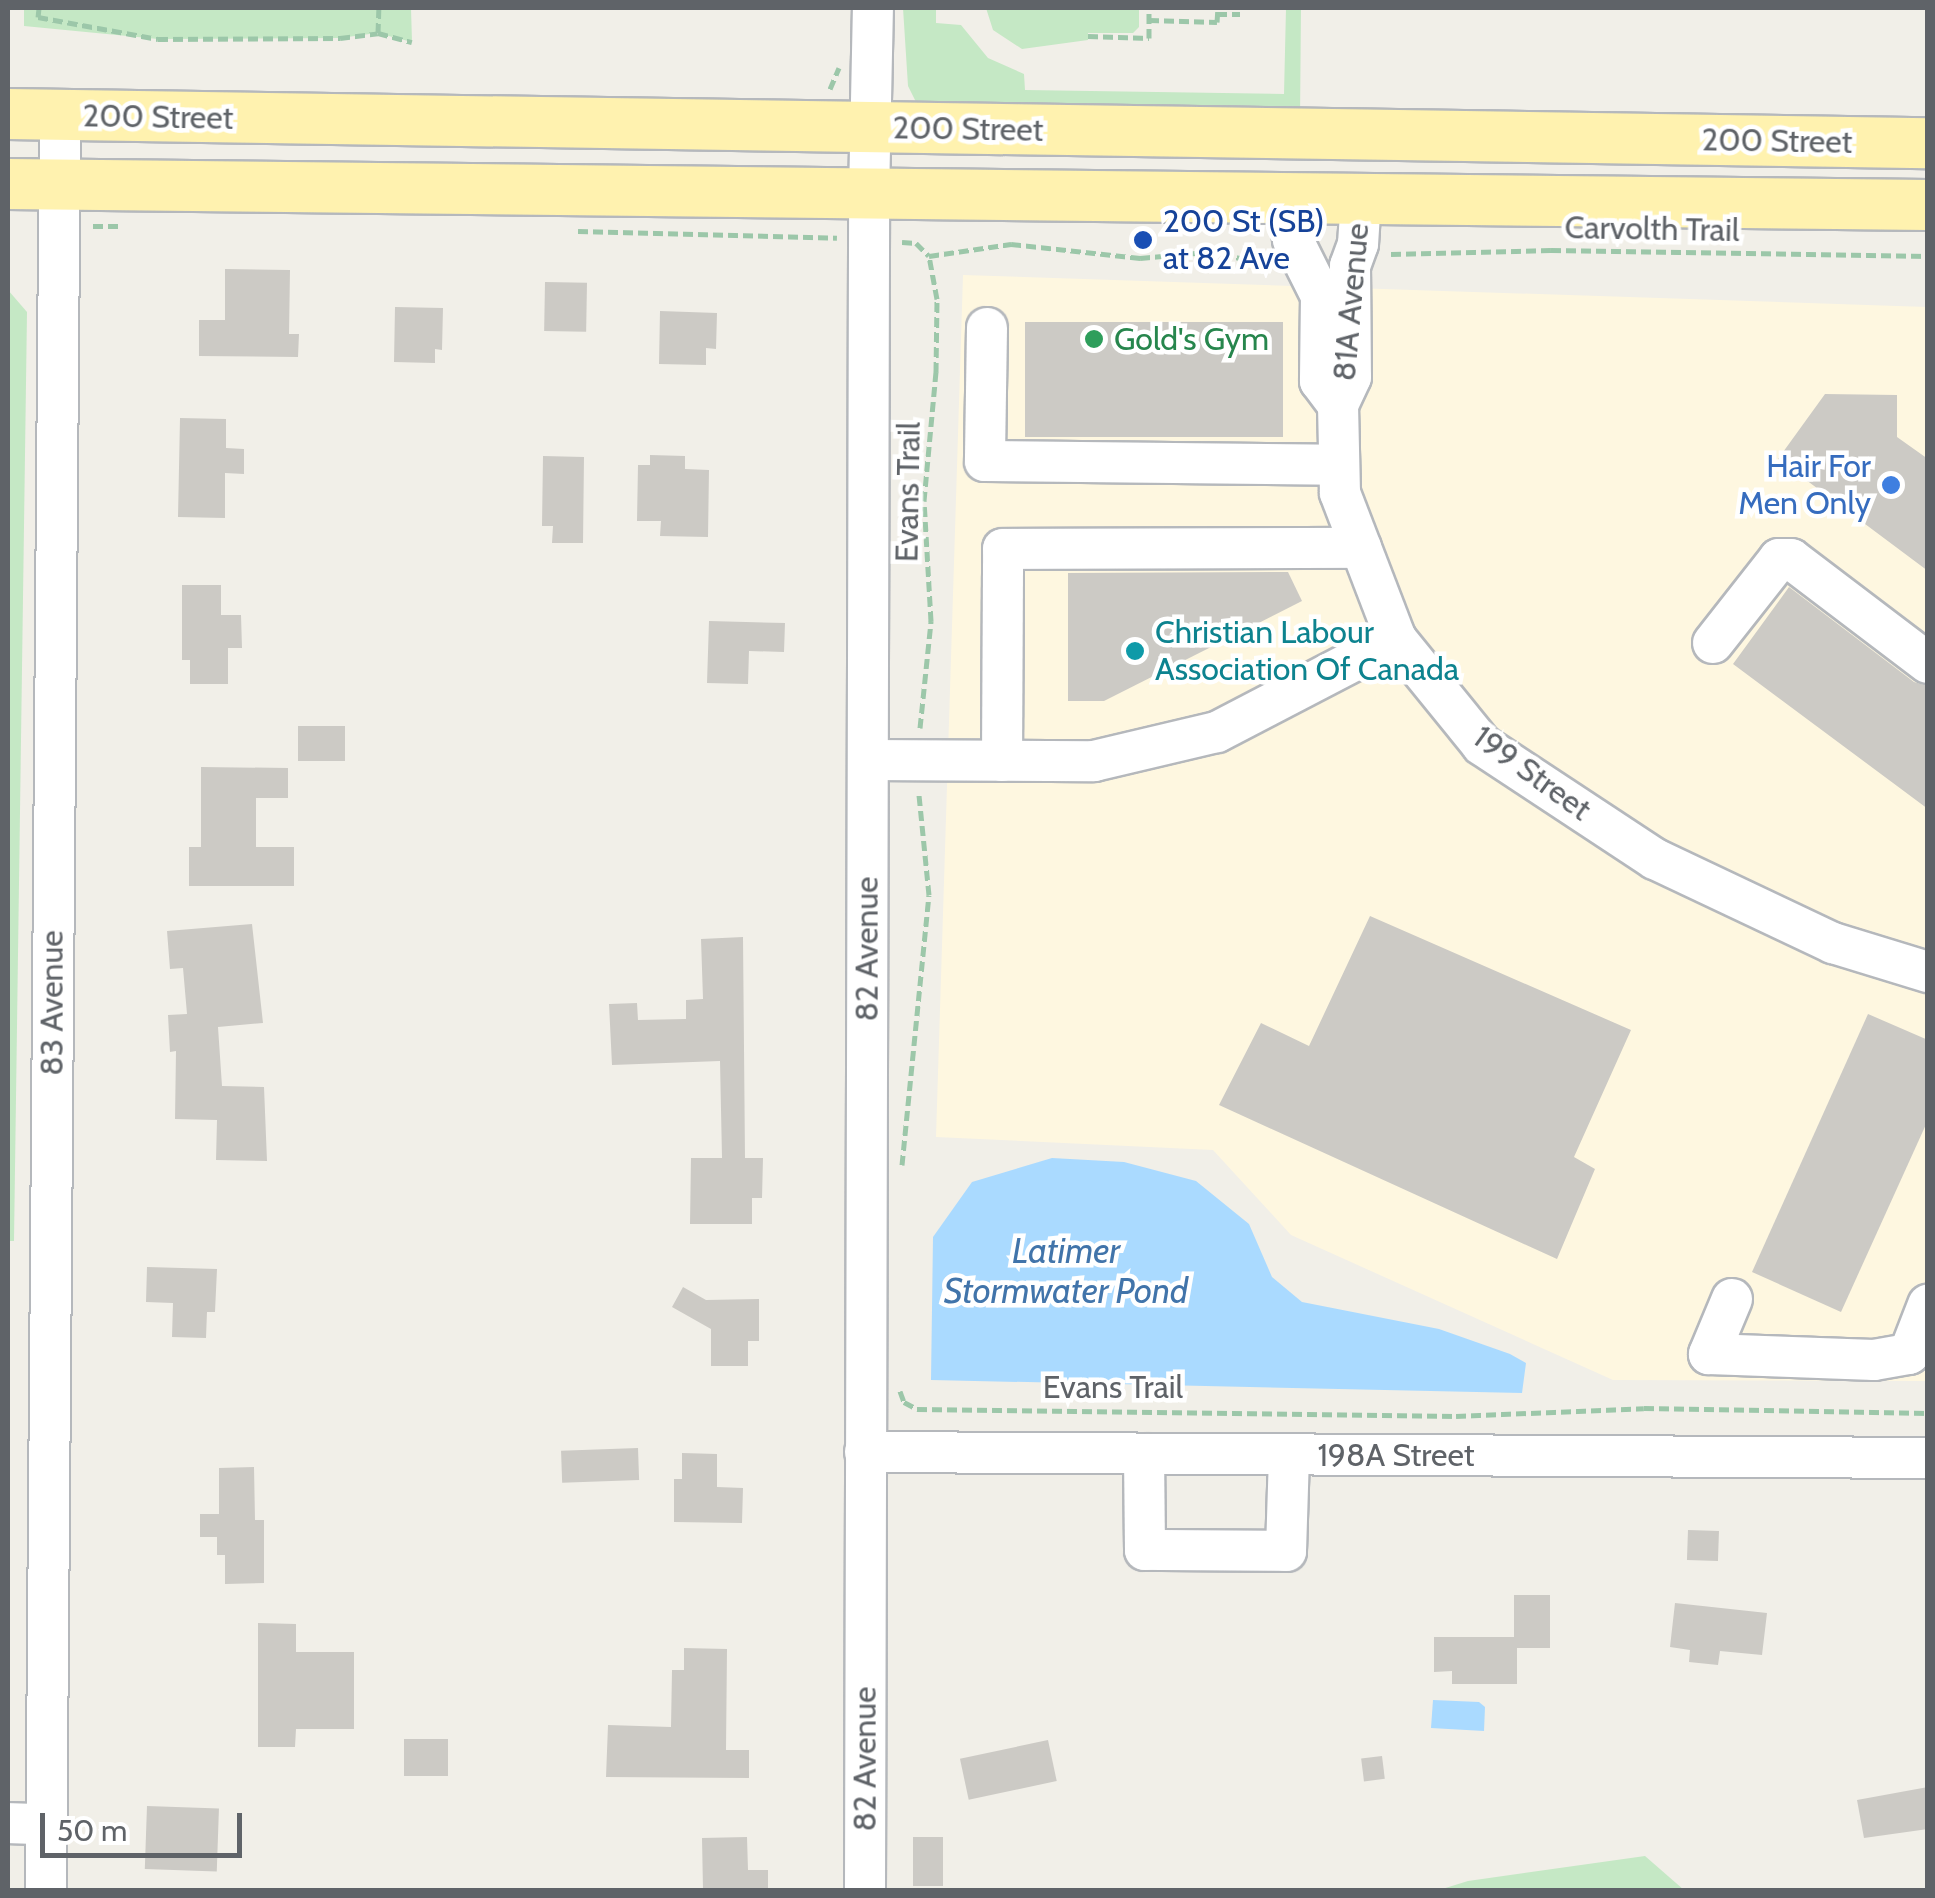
<!DOCTYPE html>
<html>
<head>
<meta charset="utf-8">
<style>
  body { margin:0 }
  #map { position:relative; width:1935px; height:1898px; overflow:hidden; background:#f1efe8; font-family:Cabin,sans-serif }
  div>[style] { position:absolute }
  .commercial>* { inset:0; background:#fef7e0 }
  .green>* { inset:0; background:#c5e8c5 }
  .water>* { inset:0; background:#aadaff }
  .building>* { inset:0; background:#cccac5; transform-origin:0 0 }
  .path>* { height:5px; margin-top:-2.5px; transform-origin:0; background:repeating-linear-gradient(90deg,#9cc7a9 0 10px,transparent 0 15px) }
  .roads { filter:drop-shadow(2px 0 #b5b8bc) drop-shadow(-2px 0 #b5b8bc) drop-shadow(0 2px #b5b8bc) drop-shadow(0 -2px #b5b8bc) }
  .minor>* { height:40px; margin:-20px; padding:0 20px; transform-origin:20px; border-radius:20px; background:#fff }
  .major>* { height:50px; margin:-25px; padding:0 25px; transform-origin:25px; border-radius:25px; background:#fff2af }
  .dots>* { width:28px; height:28px; translate:-50% -50%; box-sizing:border-box; border:5px solid #fff; border-radius:50% }
  span { translate:-50% -50%; white-space:nowrap; text-align:center; line-height:1.15; -webkit-text-stroke:9px #fff; paint-order:stroke }
  .street-label { font-size:32px; color:#5f6368 }
  .transit-label { font-size:32px; color:#164399 }
  .left { translate:0 -50%; text-align:left }
  .leisure-label { font-size:32px; color:#27864d }
  .shop-label { font-size:32px; color:#366cbe }
  .right { translate:-100% -50%; text-align:right }
  .culture-label { font-size:32px; color:#0d838f }
  .water-label { font-size:35px; color:#4174aa; font-style:italic }
  .frame { position:absolute; inset:0; border:10px solid #5f6368; pointer-events:none }
  .scale { position:absolute; left:40px; top:1813px; width:202px; height:45px; box-sizing:border-box; border:5px solid #5f6368; border-top:0; padding-left:12px; font-size:30px; line-height:35px; white-space:nowrap; color:#5f6368; -webkit-text-stroke:8px #fff; paint-order:stroke }
</style>
</head>
<body>
<div id="map">
  <div class="commercial">
    <div style="clip-path:polygon(963px 275px,1927px 307px,1927px 1381px,1613px 1380px,1291px 1235px,1213px 1150px,936px 1137px)"></div>
  </div>
  <div class="green">
    <div style="clip-path:polygon(24px 8px,411px 8px,412px 42px,377px 33px,340px 38px,158px 39px,24px 26px)"></div>
    <div style="clip-path:polygon(903px 8px,936px 8px,936px 23px,961px 25px,988px 58px,1024px 74px,1025px 90px,1284px 94px,1286px 8px,1301px 8px,1300px 120px,919px 108px,908px 86px)"></div>
    <div style="clip-path:polygon(986px 8px,1139px 8px,1139px 27px,1133px 33px,1088px 33px,1088px 40px,1022px 49px,993px 30px)"></div>
    <div style="clip-path:polygon(8px 290px,27px 312px,14px 1241px,8px 1241px)"></div>
    <div style="clip-path:polygon(1645px 1856px,1684px 1890px,1439px 1890px,1468px 1881px)"></div>
  </div>
  <div class="water">
    <div style="clip-path:polygon(1052px 1158px,1124px 1162px,1196px 1181px,1249px 1224px,1272px 1277px,1302px 1302px,1439px 1329px,1510px 1354px,1526px 1363px,1522px 1393px,931px 1380px,933px 1237px,972px 1182px)"></div>
    <div style="clip-path:polygon(1433px 1700px,1479px 1702px,1485px 1707px,1484px 1731px,1431px 1728px)"></div>
  </div>
  <div class="building">
    <div style="clip-path:polygon(225px 269px,290px 270px,289px 334px,299px 334px,298px 357px,199px 356px,199px 320px,225px 320px)"></div>
    <div style="left:545px;top:282px;width:42px;height:49px;rotate:1deg"></div>
    <div style="clip-path:polygon(395px 307px,443px 308px,442px 350px,435px 349px,435px 363px,394px 362px)"></div>
    <div style="clip-path:polygon(660px 311px,717px 313px,716px 349px,706px 348px,706px 365px,659px 364px)"></div>
    <div style="left:1283px;top:322px;width:115px;height:258px;rotate:90deg"></div>
    <div style="clip-path:polygon(1825px 394px,1897px 395px,1897px 437px,1928px 459px,1928px 571px,1778px 459px)"></div>
    <div style="clip-path:polygon(180px 418px,226px 419px,226px 448px,244px 449px,244px 474px,225px 473px,225px 518px,178px 517px)"></div>
    <div style="clip-path:polygon(650px 455px,685px 456px,685px 469px,709px 470px,708px 537px,660px 536px,661px 521px,637px 521px,638px 465px,650px 465px)"></div>
    <div style="clip-path:polygon(543px 456px,584px 457px,583px 543px,552px 543px,553px 526px,542px 526px)"></div>
    <div style="clip-path:polygon(1288px 572px,1302px 601px,1104px 701px,1068px 701px,1068px 573px)"></div>
    <div style="clip-path:polygon(182px 585px,221px 585px,221px 615px,241px 615px,242px 648px,228px 648px,228px 684px,190px 684px,190px 660px,182px 660px)"></div>
    <div style="clip-path:polygon(1789px 587px,1914px 682px,1928px 686px,1928px 809px,1733px 664px)"></div>
    <div style="clip-path:polygon(709px 621px,785px 623px,784px 652px,749px 651px,748px 684px,707px 683px)"></div>
    <div style="left:298px;top:726px;width:47px;height:35px"></div>
    <div style="clip-path:polygon(201px 767px,288px 768px,288px 798px,256px 798px,256px 847px,294px 847px,294px 886px,189px 886px,189px 847px,201px 847px)"></div>
    <div style="clip-path:polygon(1370px 916px,1631px 1030px,1574px 1157px,1595px 1169px,1557px 1259px,1219px 1105px,1261px 1023px,1309px 1046px)"></div>
    <div style="clip-path:polygon(252px 924px,263px 1023px,218px 1027px,222px 1086px,264px 1087px,267px 1161px,216px 1160px,217px 1120px,175px 1119px,176px 1051px,170px 1052px,168px 1015px,187px 1014px,183px 968px,170px 969px,167px 931px)"></div>
    <div style="clip-path:polygon(743px 937px,745px 1158px,763px 1158px,762px 1198px,752px 1198px,752px 1224px,690px 1224px,691px 1158px,722px 1158px,720px 1061px,612px 1065px,609px 1004px,637px 1003px,638px 1020px,686px 1019px,686px 1000px,703px 999px,701px 939px)"></div>
    <div style="clip-path:polygon(1868px 1014px,1928px 1040px,1928px 1120px,1841px 1312px,1752px 1272px)"></div>
    <div style="clip-path:polygon(147px 1267px,217px 1269px,215px 1312px,207px 1312px,206px 1338px,172px 1337px,173px 1303px,146px 1302px)"></div>
    <div style="clip-path:polygon(683px 1287px,706px 1300px,759px 1299px,759px 1341px,748px 1341px,748px 1366px,711px 1366px,711px 1329px,672px 1307px)"></div>
    <div style="left:638px;top:1448px;width:32px;height:77px;rotate:88deg"></div>
    <div style="clip-path:polygon(682px 1453px,717px 1454px,717px 1487px,743px 1488px,742px 1523px,674px 1522px,674px 1479px,682px 1479px)"></div>
    <div style="clip-path:polygon(254px 1467px,255px 1520px,264px 1520px,264px 1583px,225px 1584px,225px 1555px,217px 1555px,217px 1537px,200px 1537px,200px 1514px,219px 1514px,219px 1468px)"></div>
    <div style="left:1688px;top:1530px;width:31px;height:30px;rotate:2deg"></div>
    <div style="clip-path:polygon(1514px 1595px,1550px 1595px,1550px 1648px,1517px 1648px,1517px 1684px,1452px 1684px,1452px 1671px,1434px 1672px,1434px 1637px,1514px 1637px)"></div>
    <div style="clip-path:polygon(1675px 1603px,1767px 1613px,1762px 1655px,1720px 1651px,1718px 1665px,1689px 1662px,1690px 1650px,1670px 1647px)"></div>
    <div style="clip-path:polygon(258px 1623px,296px 1624px,296px 1652px,354px 1652px,354px 1729px,296px 1729px,295px 1747px,258px 1747px)"></div>
    <div style="clip-path:polygon(684px 1648px,727px 1649px,726px 1750px,749px 1750px,749px 1778px,606px 1777px,608px 1725px,671px 1727px,672px 1670px,684px 1670px)"></div>
    <div style="left:448px;top:1739px;width:37px;height:44px;rotate:90deg"></div>
    <div style="left:1048px;top:1740px;width:42px;height:90px;rotate:78deg"></div>
    <div style="left:1382px;top:1756px;width:23px;height:21px;rotate:83deg"></div>
    <div style="clip-path:polygon(1928px 1787px,1928px 1829px,1864px 1838px,1857px 1800px)"></div>
    <div style="left:147px;top:1806px;width:72px;height:63px;rotate:2deg"></div>
    <div style="clip-path:polygon(747px 1837px,748px 1870px,768px 1870px,768px 1890px,703px 1890px,702px 1838px)"></div>
    <div style="left:913px;top:1837px;width:30px;height:49px"></div>
  </div>
  <div class="path">
    <div style="left:39px;top:8px;width:9px;rotate:96deg"></div>
    <div style="left:38px;top:17px;width:122px;rotate:10.4deg"></div>
    <div style="left:158px;top:39px;width:182px;rotate:-0.3deg"></div>
    <div style="left:340px;top:38px;width:38px;rotate:-7deg"></div>
    <div style="left:378px;top:33px;width:35px;rotate:15deg"></div>
    <div style="left:1217px;top:14px;width:23px"></div>
    <div style="left:1149px;top:20px;width:68px;rotate:1.7deg"></div>
    <div style="left:1217px;top:22px;width:14px;rotate:-86deg"></div>
    <div style="left:378px;top:33px;width:25px;rotate:-88deg"></div>
    <div style="left:1088px;top:36px;width:61px;rotate:1.9deg"></div>
    <div style="left:1149px;top:38px;width:30px;rotate:-90deg"></div>
    <div style="left:830px;top:89px;width:23px;rotate:-67deg"></div>
    <div style="left:93px;top:226px;width:29px"></div>
    <div style="left:578px;top:231px;width:259px;rotate:1.5deg"></div>
    <div style="left:902px;top:242px;width:14px;rotate:4deg"></div>
    <div style="left:916px;top:243px;width:18px;rotate:45deg"></div>
    <div style="left:1391px;top:254px;width:160px;rotate:-1.4deg"></div>
    <div style="left:1551px;top:250px;width:377px;rotate:0.9deg"></div>
    <div style="left:929px;top:256px;width:83px;rotate:-8.3deg"></div>
    <div style="left:1011px;top:244px;width:130px;rotate:6.2deg"></div>
    <div style="left:1140px;top:258px;width:67px;rotate:-5.1deg"></div>
    <div style="left:1207px;top:252px;width:62px;rotate:10.2deg"></div>
    <div style="left:920px;top:728px;width:108px;rotate:-84.1deg"></div>
    <div style="left:931px;top:621px;width:120px;rotate:-93.3deg"></div>
    <div style="left:924px;top:501px;width:130px;rotate:-84.7deg"></div>
    <div style="left:936px;top:372px;width:73px;rotate:-89.2deg"></div>
    <div style="left:937px;top:299px;width:44px;rotate:-100.5deg"></div>
    <div style="left:902px;top:1165px;width:271px;rotate:-84.3deg"></div>
    <div style="left:929px;top:895px;width:101px;rotate:-95.7deg"></div>
    <div style="left:900px;top:1391px;width:12px;rotate:70deg"></div>
    <div style="left:904px;top:1402px;width:15px;rotate:28deg"></div>
    <div style="left:917px;top:1409px;width:539px;rotate:0.74deg"></div>
    <div style="left:1456px;top:1416px;width:188px;rotate:-2.4deg"></div>
    <div style="left:1644px;top:1408px;width:284px;rotate:1deg"></div>
  </div>
  <div class="roads">
    <div class="minor">
      <div style="left:1288px;top:198px;width:42px;rotate:83.2deg"></div>
      <div style="left:1293px;top:240px;width:63px;rotate:63.4deg"></div>
      <div style="left:1321px;top:296px;width:85px;rotate:90.7deg"></div>
      <div style="left:1320px;top:381px;width:30px;rotate:53deg"></div>
      <div style="left:1361px;top:198px;width:46px;rotate:93.7deg"></div>
      <div style="left:1358px;top:244px;width:23px;rotate:110deg"></div>
      <div style="left:1350px;top:266px;width:111px;rotate:89.5deg"></div>
      <div style="left:1351px;top:377px;width:31px;rotate:115deg"></div>
      <div style="left:1338px;top:405px;width:88px;rotate:88.7deg"></div>
      <div style="left:1340px;top:493px;width:156px;rotate:69deg"></div>
      <div style="left:1396px;top:639px;width:136px;rotate:50.9deg"></div>
      <div style="left:1482px;top:745px;width:207px;rotate:33.4deg"></div>
      <div style="left:1655px;top:859px;width:197px;rotate:25.3deg"></div>
      <div style="left:1833px;top:943px;width:99px;rotate:17deg"></div>
      <div style="left:987px;top:328px;width:133px;rotate:90.9deg"></div>
      <div style="left:985px;top:461px;width:354px;rotate:0.6deg"></div>
      <div style="left:1713px;top:643px;width:107px;rotate:-51.8deg"></div>
      <div style="left:1779px;top:559px;width:12px"></div>
      <div style="left:1791px;top:559px;width:172px;rotate:37.2deg"></div>
      <div style="left:868px;top:760px;width:226px;rotate:0.3deg"></div>
      <div style="left:1094px;top:761px;width:126px;rotate:-13.3deg"></div>
      <div style="left:1217px;top:732px;width:202px;rotate:-27.5deg"></div>
      <div style="left:1002px;top:761px;width:212px;rotate:-89.7deg"></div>
      <div style="left:1003px;top:549px;width:358px;rotate:-0.2deg"></div>
      <div style="left:1732px;top:1299px;width:60px;rotate:112.7deg"></div>
      <div style="left:1709px;top:1354px;width:165px;rotate:2.1deg"></div>
      <div style="left:1874px;top:1360px;width:36px;rotate:-10deg"></div>
      <div style="left:1909px;top:1354px;width:53px;rotate:-68.8deg"></div>
      <div style="left:865px;top:1452px;width:1063px;rotate:0.32deg"></div>
      <div style="left:1144px;top:1454px;width:96px;rotate:89.4deg"></div>
      <div style="left:1145px;top:1550px;width:141px;rotate:0.4deg"></div>
      <div style="left:1286px;top:1551px;width:96px;rotate:-88.2deg"></div>
      <div style="left:8px;top:1823px;width:38px;rotate:2deg"></div>
      <div style="left:46px;top:1890px;width:1775px;rotate:-89.55deg"></div>
      <div style="left:865px;top:1890px;width:1694px;rotate:-89.86deg"></div>
      <div style="left:869px;top:196px;width:188px;rotate:-88.8deg"></div>
    </div>
    <div class="major">
      <div style="left:8px;top:114px;width:1920px;rotate:0.87deg"></div>
      <div style="left:8px;top:184px;width:1920px;rotate:0.63deg"></div>
    </div>
  </div>
  <div class="dots">
    <div style="left:1143px;top:240px;background:#1a4fb4"></div>
    <div style="left:1094px;top:339px;background:#2e9e5b"></div>
    <div style="left:1891px;top:485px;background:#3f7fe0"></div>
    <div style="left:1135px;top:651px;background:#0f9aa8"></div>
  </div>
  <div class="street-label">
    <span style="left:158px;top:117px;rotate:1deg">200 Street</span>
    <span style="left:968px;top:129px;rotate:1deg">200 Street</span>
    <span style="left:1777px;top:141px;rotate:1deg">200 Street</span>
    <span style="left:1652px;top:229px;rotate:1deg">Carvolth Trail</span>
    <span style="left:1351px;top:302px;rotate:-85deg">81A Avenue</span>
    <span style="left:908px;top:492px;rotate:-89deg">Evans Trail</span>
    <span style="left:1532px;top:773px;rotate:36deg">199 Street</span>
    <span style="left:867px;top:949px;rotate:-90deg">82 Avenue</span>
    <span style="left:52px;top:1003px;rotate:-90deg">83 Avenue</span>
    <span style="left:1113px;top:1387px">Evans Trail</span>
    <span style="left:1396px;top:1455px">198A Street</span>
    <span style="left:865px;top:1759px;rotate:-90deg">82 Avenue</span>
  </div>
  <div class="transit-label">
    <span class="left" style="left:1163px;top:240px">200 St (SB)<br>at 82 Ave</span>
  </div>
  <div class="leisure-label">
    <span class="left" style="left:1114px;top:339px">Gold's Gym</span>
  </div>
  <div class="shop-label">
    <span class="right" style="left:1871px;top:485px">Hair For<br>Men Only</span>
  </div>
  <div class="culture-label">
    <span class="left" style="left:1155px;top:651px">Christian Labour<br>Association Of Canada</span>
  </div>
  <div class="water-label">
    <span style="left:1066px;top:1271px">Latimer<br>Stormwater Pond</span>
  </div>
  <div class="frame"></div>
  <div class="scale">50 m</div>
</div>
</body>
</html>
